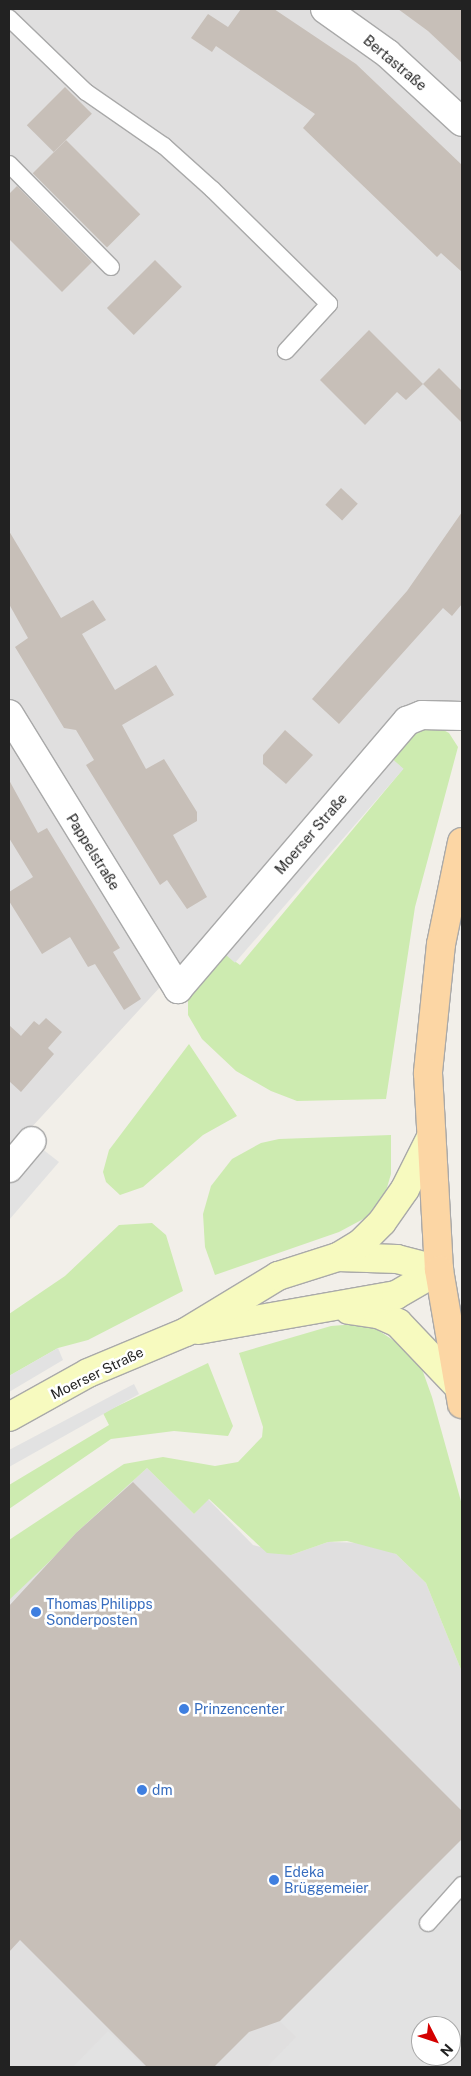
<!DOCTYPE html>
<html>
<head>
<meta charset="utf-8">
<style>
  body { margin:0 }
  #map { position:relative; width:471px; height:2076px; overflow:hidden; background:#f2efe9; font-family:"Public Sans",sans-serif }
  div>[style] { position:absolute }
  .residential>* { inset:0; background:#e0dfdf }
  .grass>* { inset:0; background:#cdebb0 }
  .parking>* { inset:0; background:#e2e2e2; transform-origin:0 0 }
  .building>* { inset:0; background:#c7bfb8; transform-origin:0 0 }
  .roads { filter:drop-shadow(1px 0 #a9a9a9) drop-shadow(-1px 0 #a9a9a9) drop-shadow(0 1px #a9a9a9) drop-shadow(0 -1px #a9a9a9) }
  .service>* { height:16px; margin:-8px; padding:0 8px; transform-origin:8px; border-radius:8px; background:#fff }
  .minor>* { height:28px; margin:-14px; padding:0 14px; transform-origin:14px; border-radius:14px; background:#fff }
  .secondary>* { height:28px; margin:-14px; padding:0 14px; transform-origin:14px; border-radius:14px; background:#f7fabf }
  .primary>* { height:28px; margin:-14px; padding:0 14px; transform-origin:14px; border-radius:14px; background:#fcd6a4 }
  .dots>* { width:14px; height:14px; translate:-50% -50%; box-sizing:border-box; border:2px solid #fff; border-radius:50% }
  span { translate:-50% -50%; white-space:nowrap; text-align:center; line-height:1.15; -webkit-text-stroke:5px #fff; paint-order:stroke }
  .street-label { font-size:14px; color:#222 }
  .shop-label { font-size:14px; color:#366cbe }
  .left { translate:0 -50%; text-align:left }
  .frame { position:absolute; inset:0; border:10px solid #222; pointer-events:none }
  .north { position:absolute; left:411px; top:2016px; width:50px; height:50px; box-sizing:border-box; background:#fff; border:1px solid #a7a7a7; border-radius:50%; rotate:131deg; font-size:14px; font-weight:700; line-height:20px; text-align:center; color:#222 }
  .north::after { content:''; display:block; margin:auto; width:18px; height:22px; background:#d40000; clip-path:polygon(50% 0,100% 100%,50% 72%,0 100%) }
</style>
</head>
<body>
<div id="map">
  <div class="residential">
    <div style="clip-path:polygon(9px 9px,462px 9px,462px 700px,292px 843px,9px 1152px)"></div>
    <div style="clip-path:polygon(evenodd,147px 1468px,194px 1514px,208px 1499px,253px 1545px,291px 1555px,328px 1542px,367px 1543px,396px 1554px,426px 1583px,462px 1672px,462px 2067px,9px 2067px,9px 1606px,76px 1533px,147px 1468px,421px 2026px,451px 2026px,451px 2056px,421px 2056px,421px 2026px)"></div>
  </div>
  <div class="grass">
    <div style="clip-path:polygon(434px 725px,449px 733px,458px 747px,415px 907px,386px 1099px,297px 1101px,271px 1091px,236px 1071px,202px 1039px,188px 1015px,188px 999px,225px 954px,240px 965px,403px 769px,390px 757px,417px 730px)"></div>
    <div style="clip-path:polygon(189px 1044px,237px 1116px,203px 1135px,143px 1187px,120px 1195px,106px 1182px,103px 1172px,109px 1150px)"></div>
    <div style="clip-path:polygon(391px 1135px,391px 1174px,386px 1191px,367px 1217px,339px 1232px,215px 1275px,205px 1247px,203px 1214px,211px 1186px,232px 1159px,261px 1143px,279px 1139px)"></div>
    <div style="clip-path:polygon(152px 1223px,166px 1235px,183px 1291px,88px 1340px,58px 1348px,9px 1376px,9px 1314px,65px 1276px,119px 1225px)"></div>
    <div style="clip-path:polygon(356px 1324px,375px 1328px,409px 1351px,422px 1369px,432px 1397px,462px 1505px,462px 1672px,426px 1583px,396px 1554px,347px 1541px,328px 1542px,291px 1555px,267px 1553px,209px 1499px,194px 1514px,147px 1468px,76px 1533px,9px 1606px,9px 1540px,124px 1464px,163px 1457px,215px 1466px,238px 1462px,262px 1437px,263px 1427px,239px 1353px,331px 1326px)"></div>
    <div style="clip-path:polygon(208px 1363px,233px 1426px,228px 1436px,174px 1431px,111px 1439px,9px 1509px,9px 1485px,109px 1425px,103px 1413px)"></div>
  </div>
  <div class="parking">
    <div style="left:390px;top:757px;width:18px;height:257px;rotate:41deg"></div>
    <div style="clip-path:polygon(32px 1141px,59px 1162px,9px 1220px,9px 1168px)"></div>
    <div style="clip-path:polygon(58px 1348px,63px 1360px,9px 1392px,9px 1376px)"></div>
    <div style="clip-path:polygon(134px 1384px,139px 1394px,9px 1467px,9px 1450px)"></div>
    <div style="clip-path:polygon(evenodd,133px 1482px,462px 1811px,462px 2067px,267px 2067px,296px 2037px,9px 1754px,9px 1600px,133px 1482px,421px 2026px,451px 2026px,451px 2056px,421px 2056px,421px 2026px)"></div>
    <div style="clip-path:polygon(108px 2031px,145px 2067px,73px 2067px)"></div>
  </div>
  <div class="building">
    <div style="clip-path:polygon(241px 9px,274px 9px,356px 64px,462px 165px,462px 272px,441px 253px,437px 257px,303px 128px,315px 114px,216px 46px,212px 52px,191px 38px,208px 14px,228px 27px)"></div>
    <div style="clip-path:polygon(398px 9px,462px 9px,462px 63px,428px 31px)"></div>
    <div style="left:65px;top:87px;width:38px;height:54px;rotate:45deg"></div>
    <div style="left:66px;top:140px;width:105px;height:47px;rotate:45deg"></div>
    <div style="clip-path:polygon(17px 186px,92px 262px,62px 292px,9px 239px,9px 194px)"></div>
    <div style="left:155px;top:260px;width:38px;height:68px;rotate:45deg"></div>
    <div style="clip-path:polygon(369px 330px,423px 384px,406px 400px,397px 392px,365px 425px,320px 380px)"></div>
    <div style="clip-path:polygon(439px 368px,462px 391px,462px 423px,423px 384px)"></div>
    <div style="left:341px;top:488px;width:23px;height:23px;rotate:43deg"></div>
    <div style="clip-path:polygon(462px 512px,462px 604px,452px 616px,443px 608px,339px 724px,312px 699px,407px 591px)"></div>
    <div style="clip-path:polygon(9px 531px,61px 618px,93px 600px,106px 620px,82px 634px,115px 690px,156px 665px,174px 695px,122px 725px,146px 769px,164px 759px,197px 812px,197px 821px,173px 835px,207px 897px,187px 909px,167px 880px,160px 885px,86px 765px,94px 760px,76px 730px,64px 728px,15px 647px,28px 638px,9px 604px)"></div>
    <div style="clip-path:polygon(285px 730px,313px 755px,286px 784px,263px 764px,263px 755px)"></div>
    <div style="clip-path:polygon(9px 780px,38px 833px,47px 828px,120px 948px,113px 952px,141px 999px,124px 1010px,95px 964px,88px 967px,70px 937px,42px 954px,9px 901px,9px 892px,33px 877px,9px 838px)"></div>
    <div style="clip-path:polygon(46px 1018px,62px 1032px,48px 1048px,54px 1054px,21px 1092px,9px 1081px,9px 1025px,21px 1036px,34px 1021px,39px 1025px)"></div>
    <div style="clip-path:polygon(133px 1482px,462px 1811px,462px 1839px,280px 2021px,249px 2032px,214px 2067px,147px 2067px,20px 1940px,9px 1952px,9px 1606px,76px 1533px)"></div>
  </div>
  <div class="roads">
    <div class="service">
      <div style="left:9px;top:18px;width:107px;rotate:43.9deg"></div>
      <div style="left:86px;top:92px;width:95px;rotate:34.7deg"></div>
      <div style="left:164px;top:146px;width:64px;rotate:41.9deg"></div>
      <div style="left:212px;top:189px;width:164px;rotate:44.5deg"></div>
      <div style="left:329px;top:304px;width:64px;rotate:132.5deg"></div>
      <div style="left:9px;top:164px;width:145px;rotate:45.3deg"></div>
      <div style="left:428px;top:1923px;width:51px;rotate:-48.2deg"></div>
    </div>
    <div class="minor">
      <div style="left:325px;top:9px;width:77px;rotate:35.5deg"></div>
      <div style="left:388px;top:54px;width:100px;rotate:42.6deg"></div>
      <div style="left:9px;top:714px;width:323px;rotate:58.4deg"></div>
      <div style="left:178px;top:989px;width:353px;rotate:-49.5deg"></div>
      <div style="left:407px;top:721px;width:16px;rotate:-22deg"></div>
      <div style="left:422px;top:715px;width:40px;rotate:1.4deg"></div>
      <div style="left:9px;top:1168px;width:35px;rotate:-50deg"></div>
    </div>
    <div class="secondary">
      <div style="left:338px;top:1257px;width:59px;rotate:1.9deg"></div>
      <div style="left:397px;top:1259px;width:43px;rotate:14.7deg"></div>
      <div style="left:349px;top:1310px;width:29px;rotate:8deg"></div>
      <div style="left:378px;top:1314px;width:22px;rotate:24deg"></div>
      <div style="left:398px;top:1323px;width:86px;rotate:46.4deg"></div>
      <div style="left:198px;top:1330px;width:201px;rotate:-10deg"></div>
      <div style="left:396px;top:1295px;width:50px;rotate:-30.2deg"></div>
      <div style="left:9px;top:1417px;width:90px;rotate:-29.1deg"></div>
      <div style="left:88px;top:1373px;width:106px;rotate:-22.7deg"></div>
      <div style="left:186px;top:1332px;width:108px;rotate:-31.3deg"></div>
      <div style="left:278px;top:1276px;width:63px;rotate:-17.6deg"></div>
      <div style="left:338px;top:1257px;width:26px;rotate:-31deg"></div>
      <div style="left:360px;top:1244px;width:31px;rotate:-45deg"></div>
      <div style="left:382px;top:1222px;width:40px;rotate:-55.1deg"></div>
      <div style="left:405px;top:1189px;width:56px;rotate:-63.4deg"></div>
    </div>
    <div class="primary">
      <div style="left:462px;top:842px;width:104px;rotate:101.6deg"></div>
      <div style="left:441px;top:944px;width:130px;rotate:95.8deg"></div>
      <div style="left:428px;top:1073px;width:197px;rotate:86.8deg"></div>
      <div style="left:439px;top:1270px;width:136px;rotate:80.3deg"></div>
    </div>
  </div>
  <div class="dots">
    <div style="left:36px;top:1612px;background:#3f7fe0"></div>
    <div style="left:184px;top:1709px;background:#3f7fe0"></div>
    <div style="left:142px;top:1790px;background:#3f7fe0"></div>
    <div style="left:274px;top:1880px;background:#3f7fe0"></div>
  </div>
  <div class="street-label">
    <span style="left:395px;top:63px;rotate:40deg">Bertastraße</span>
    <span style="left:311px;top:834px;rotate:-49deg">Moerser Straße</span>
    <span style="left:93px;top:852px;rotate:58deg">Pappelstraße</span>
    <span style="left:97px;top:1373px;rotate:-26deg">Moerser Straße</span>
  </div>
  <div class="shop-label">
    <span class="left" style="left:46px;top:1612px">Thomas Philipps<br>Sonderposten</span>
    <span class="left" style="left:194px;top:1709px">Prinzencenter</span>
    <span class="left" style="left:152px;top:1790px">dm</span>
    <span class="left" style="left:284px;top:1880px">Edeka<br>Brüggemeier</span>
  </div>
  <div class="frame"></div>
  <div class="north">N</div>
</div>
</body>
</html>
